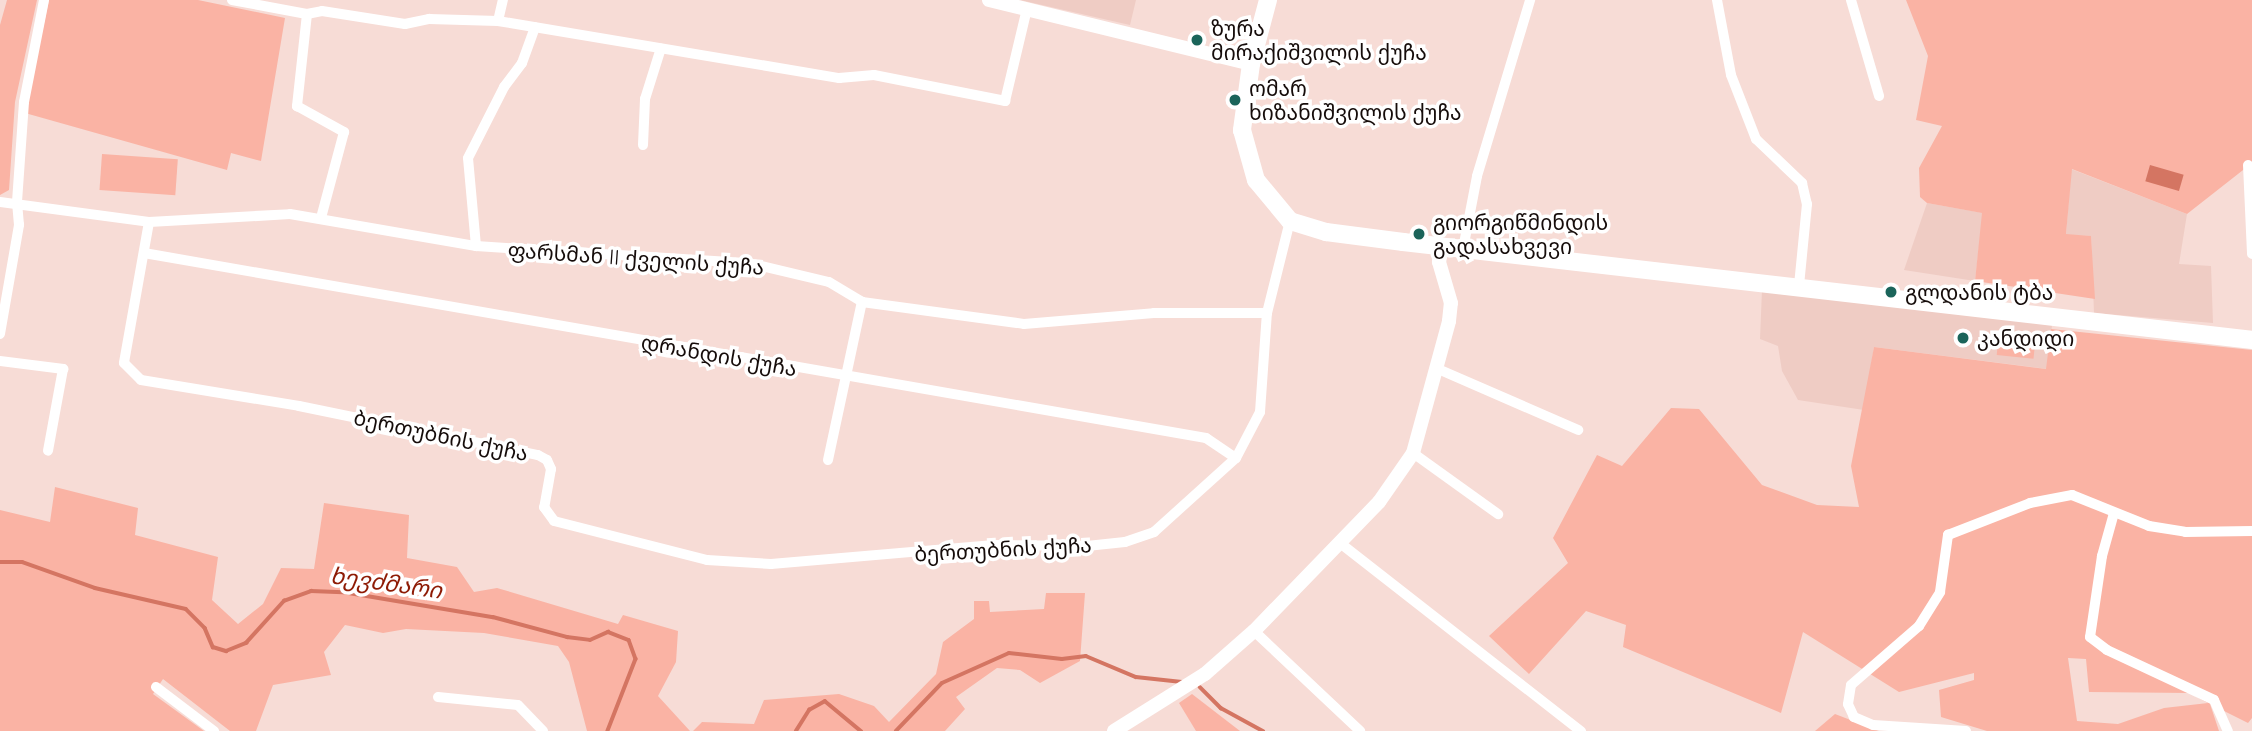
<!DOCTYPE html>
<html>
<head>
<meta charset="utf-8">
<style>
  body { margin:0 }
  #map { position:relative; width:2252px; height:731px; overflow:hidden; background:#f7dcd6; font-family:Quicksand,"Noto Sans Georgian",sans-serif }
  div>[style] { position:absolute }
  .built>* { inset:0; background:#efccc4 }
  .green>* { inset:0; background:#fab3a4; transform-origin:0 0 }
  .water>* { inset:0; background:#d47562; transform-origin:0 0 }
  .stream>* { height:3.5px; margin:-1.75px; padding:0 1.75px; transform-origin:1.75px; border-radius:1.75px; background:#d47562 }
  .minor>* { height:10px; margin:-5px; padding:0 5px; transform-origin:5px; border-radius:5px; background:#fff }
  .tertiary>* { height:14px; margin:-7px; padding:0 7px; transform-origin:7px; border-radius:7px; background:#fff }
  .primary>* { height:18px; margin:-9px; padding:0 9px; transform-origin:9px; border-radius:9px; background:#fff }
  .dots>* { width:19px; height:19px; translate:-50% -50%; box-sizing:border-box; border:4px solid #fff; border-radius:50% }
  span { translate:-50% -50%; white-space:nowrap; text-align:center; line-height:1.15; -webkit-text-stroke:7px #fff; paint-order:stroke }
  .poi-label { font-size:21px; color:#150c0a }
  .left { translate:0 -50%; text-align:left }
  .street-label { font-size:21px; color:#150c0a }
  .water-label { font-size:23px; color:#8e1b05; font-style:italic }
</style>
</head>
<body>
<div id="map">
  <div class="built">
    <div style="clip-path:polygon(1020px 0,1136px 0,1130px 25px)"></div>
    <div style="clip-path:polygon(2071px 169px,2187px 214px,2179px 264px,2211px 266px,2213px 323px,2094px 313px,2091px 236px,2066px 235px)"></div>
    <div style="clip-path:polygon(1927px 203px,1983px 213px,1975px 281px,1904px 270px)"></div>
    <div style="clip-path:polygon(1762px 290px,2052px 325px,2047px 369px,1874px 347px,1864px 410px,1798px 400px,1782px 371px,1778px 346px,1760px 339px)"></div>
  </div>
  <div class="green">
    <div style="clip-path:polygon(7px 0,37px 0,15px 102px,9px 190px,0 195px,0 25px)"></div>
    <div style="clip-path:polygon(49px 0,198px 0,285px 18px,261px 161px,231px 153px,227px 170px,25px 113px)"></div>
    <div style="clip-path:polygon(1906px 0,2252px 0,2252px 163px,2187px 214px,2072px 169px,2066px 234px,2091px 236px,2095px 299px,1975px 281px,1982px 213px,1927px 203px,1920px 197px,1919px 168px,1942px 126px,1916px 120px,1928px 56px)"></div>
    <div style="left:102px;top:154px;width:76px;height:36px;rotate:4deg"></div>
    <div style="clip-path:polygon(evenodd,2051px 329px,2252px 350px,2252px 718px,2248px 723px,2210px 704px,2219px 731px,1987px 731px,1941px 717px,1939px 690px,1974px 680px,1974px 673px,1899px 692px,1803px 632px,1781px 713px,1623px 647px,1626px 625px,1586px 611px,1529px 674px,1489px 636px,1568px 563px,1553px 538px,1597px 455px,1622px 466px,1671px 408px,1699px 409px,1762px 485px,1817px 505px,1859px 507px,1851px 466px,1874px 347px,2046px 369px,2051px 329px,2068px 658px,2086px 659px,2089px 692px,2189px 693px,2208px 703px,2164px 708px,2118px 724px,2077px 721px,2068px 658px)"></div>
    <div style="left:1999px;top:333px;width:37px;height:22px;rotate:6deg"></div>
    <div style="clip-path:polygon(55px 487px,138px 508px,135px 535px,218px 557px,212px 600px,238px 624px,263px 604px,281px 568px,314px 569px,324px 503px,409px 515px,407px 558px,457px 567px,474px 592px,497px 588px,618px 624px,623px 615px,678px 631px,676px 662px,658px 696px,690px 731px,587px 731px,569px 662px,558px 646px,484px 633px,406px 629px,383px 633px,345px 625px,324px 652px,331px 675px,273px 685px,256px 731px,230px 731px,163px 679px,153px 694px,204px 731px,0 731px,0 510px,50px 522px)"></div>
    <div style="clip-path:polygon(1046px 593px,1085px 593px,1080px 661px,1040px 683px,1020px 670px,997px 668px,956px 697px,965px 709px,945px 731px,693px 731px,702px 722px,754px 724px,764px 700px,839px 694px,874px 706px,889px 722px,936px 674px,943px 642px,974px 619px,974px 601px,989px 601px,990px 612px,1044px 609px)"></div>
    <div style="clip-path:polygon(1192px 694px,1240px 731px,1196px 731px,1179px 703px)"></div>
    <div style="clip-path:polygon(1835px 714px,1879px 731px,1815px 731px)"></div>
  </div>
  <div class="water">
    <div style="left:2150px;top:165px;width:35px;height:17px;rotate:16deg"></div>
  </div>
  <div class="stream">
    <div style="left:0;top:562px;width:22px"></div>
    <div style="left:22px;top:562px;width:77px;rotate:19.6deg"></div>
    <div style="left:95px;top:588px;width:93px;rotate:13deg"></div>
    <div style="left:186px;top:609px;width:27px;rotate:45deg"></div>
    <div style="left:205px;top:628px;width:21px;rotate:67deg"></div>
    <div style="left:213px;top:647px;width:14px;rotate:17deg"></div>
    <div style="left:226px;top:651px;width:22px;rotate:-22deg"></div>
    <div style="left:246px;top:643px;width:57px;rotate:-47.9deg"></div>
    <div style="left:284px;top:601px;width:29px;rotate:-20deg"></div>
    <div style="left:311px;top:591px;width:32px;rotate:2deg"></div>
    <div style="left:343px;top:592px;width:152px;rotate:9.5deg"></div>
    <div style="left:493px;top:617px;width:77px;rotate:15.1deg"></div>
    <div style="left:567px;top:637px;width:23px;rotate:7deg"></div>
    <div style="left:590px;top:640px;width:20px;rotate:-24deg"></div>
    <div style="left:608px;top:632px;width:22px;rotate:21deg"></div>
    <div style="left:629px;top:640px;width:20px;rotate:70deg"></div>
    <div style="left:636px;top:659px;width:77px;rotate:111.3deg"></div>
    <div style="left:1200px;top:687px;width:30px;rotate:45deg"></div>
    <div style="left:1221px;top:708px;width:48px;rotate:28.7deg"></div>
    <div style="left:796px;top:731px;width:25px;rotate:-58deg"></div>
    <div style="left:809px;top:710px;width:18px;rotate:-29deg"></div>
    <div style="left:825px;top:701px;width:47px;rotate:39.8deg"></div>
    <div style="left:896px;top:731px;width:66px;rotate:-46.2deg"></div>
    <div style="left:942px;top:683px;width:73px;rotate:-24.1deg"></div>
    <div style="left:1009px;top:653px;width:53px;rotate:6.5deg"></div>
    <div style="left:1062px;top:659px;width:24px;rotate:-7deg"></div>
    <div style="left:1086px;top:656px;width:54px;rotate:22.8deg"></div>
    <div style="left:1136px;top:677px;width:46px;rotate:6.2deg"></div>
  </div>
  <div class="minor">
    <div style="left:232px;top:0;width:76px;rotate:10.6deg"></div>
    <div style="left:307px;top:14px;width:15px;rotate:-11deg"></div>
    <div style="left:322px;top:11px;width:84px;rotate:8.9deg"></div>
    <div style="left:405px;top:24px;width:25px;rotate:-12deg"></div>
    <div style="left:429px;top:19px;width:69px;rotate:1.7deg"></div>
    <div style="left:498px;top:21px;width:346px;rotate:9.5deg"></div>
    <div style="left:839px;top:78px;width:35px;rotate:-5deg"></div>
    <div style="left:874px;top:75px;width:134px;rotate:11.2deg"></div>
    <div style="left:1005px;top:101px;width:95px;rotate:-76.6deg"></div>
    <div style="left:1717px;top:0;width:76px;rotate:79.4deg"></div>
    <div style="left:1731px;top:75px;width:69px;rotate:68.7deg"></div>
    <div style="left:1756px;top:139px;width:64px;rotate:43.7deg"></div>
    <div style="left:1802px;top:183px;width:22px;rotate:77deg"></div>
    <div style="left:1807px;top:204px;width:82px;rotate:95.6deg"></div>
    <div style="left:1851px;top:0;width:100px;rotate:73.7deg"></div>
    <div style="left:307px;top:14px;width:93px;rotate:96.2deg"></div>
    <div style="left:297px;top:106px;width:54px;rotate:29deg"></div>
    <div style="left:344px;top:132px;width:89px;rotate:105deg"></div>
    <div style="left:498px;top:21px;width:22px;rotate:-77deg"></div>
    <div style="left:643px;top:145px;width:46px;rotate:-87.5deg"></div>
    <div style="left:645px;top:99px;width:53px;rotate:-72.6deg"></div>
    <div style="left:2248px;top:165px;width:89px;rotate:87.4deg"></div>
    <div style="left:0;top:202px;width:150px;rotate:7.6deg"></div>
    <div style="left:149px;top:222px;width:141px;rotate:-3.2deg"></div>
    <div style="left:290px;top:214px;width:189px;rotate:9.8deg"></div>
    <div style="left:476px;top:246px;width:274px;rotate:3.6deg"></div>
    <div style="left:749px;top:263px;width:82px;rotate:13.4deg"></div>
    <div style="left:829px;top:282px;width:39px;rotate:31deg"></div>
    <div style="left:862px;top:302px;width:163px;rotate:7.7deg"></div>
    <div style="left:1024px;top:324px;width:130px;rotate:-4.8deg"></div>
    <div style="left:1154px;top:313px;width:113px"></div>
    <div style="left:149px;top:222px;width:143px;rotate:100.1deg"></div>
    <div style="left:124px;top:363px;width:24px;rotate:45deg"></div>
    <div style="left:141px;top:380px;width:160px;rotate:9.3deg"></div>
    <div style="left:299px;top:406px;width:244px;rotate:11.6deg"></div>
    <div style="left:538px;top:455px;width:10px;rotate:29deg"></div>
    <div style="left:547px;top:460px;width:10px;rotate:66deg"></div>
    <div style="left:551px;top:469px;width:39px;rotate:100deg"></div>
    <div style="left:544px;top:507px;width:17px;rotate:54deg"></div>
    <div style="left:554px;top:521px;width:158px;rotate:14.3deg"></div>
    <div style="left:707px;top:560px;width:64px;rotate:3.6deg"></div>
    <div style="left:771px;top:564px;width:224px;rotate:-4.9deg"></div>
    <div style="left:994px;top:545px;width:93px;rotate:0.6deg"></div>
    <div style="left:1087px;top:546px;width:38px;rotate:-6deg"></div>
    <div style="left:1125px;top:542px;width:31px;rotate:-19deg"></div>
    <div style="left:1154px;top:532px;width:110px;rotate:-42.1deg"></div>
    <div style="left:1236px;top:458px;width:52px;rotate:-62.4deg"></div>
    <div style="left:1260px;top:412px;width:99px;rotate:-86deg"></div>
    <div style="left:1267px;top:313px;width:95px;rotate:-76deg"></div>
    <div style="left:476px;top:246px;width:88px;rotate:-95.2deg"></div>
    <div style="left:468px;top:158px;width:80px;rotate:-63.1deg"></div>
    <div style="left:504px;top:87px;width:30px;rotate:-53deg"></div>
    <div style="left:522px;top:63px;width:38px;rotate:-70deg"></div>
    <div style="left:1463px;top:249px;width:74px;rotate:-79.1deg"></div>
    <div style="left:1477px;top:176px;width:184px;rotate:-73.2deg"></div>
    <div style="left:144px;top:253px;width:1078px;rotate:9.88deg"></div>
    <div style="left:1206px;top:438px;width:36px;rotate:34deg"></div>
    <div style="left:0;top:334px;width:111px;rotate:-80.1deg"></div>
    <div style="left:19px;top:225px;width:23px;rotate:-95deg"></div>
    <div style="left:17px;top:202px;width:100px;rotate:-86deg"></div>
    <div style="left:24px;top:102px;width:104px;rotate:-78.9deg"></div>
    <div style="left:0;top:361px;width:64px;rotate:7.2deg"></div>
    <div style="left:63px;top:369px;width:83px;rotate:100.4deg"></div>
    <div style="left:1438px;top:369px;width:153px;rotate:23.5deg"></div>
    <div style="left:1413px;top:453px;width:105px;rotate:35.7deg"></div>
    <div style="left:828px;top:460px;width:162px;rotate:-77.9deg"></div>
    <div style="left:2114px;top:513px;width:45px;rotate:105.6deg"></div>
    <div style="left:2102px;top:556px;width:82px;rotate:98.4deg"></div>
    <div style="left:2090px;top:637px;width:21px;rotate:37deg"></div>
    <div style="left:2107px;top:650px;width:118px;rotate:25deg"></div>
    <div style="left:2214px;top:700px;width:34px;rotate:66deg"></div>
    <div style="left:1340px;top:543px;width:306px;rotate:38deg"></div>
    <div style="left:1254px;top:631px;width:146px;rotate:43.3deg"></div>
    <div style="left:156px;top:687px;width:73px;rotate:37.2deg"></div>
    <div style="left:438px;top:697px;width:80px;rotate:5.7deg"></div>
    <div style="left:518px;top:705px;width:36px;rotate:46deg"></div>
    <div style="left:1966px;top:731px;width:93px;rotate:-176.3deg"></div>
    <div style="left:1873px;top:725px;width:21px;rotate:-157deg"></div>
    <div style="left:1854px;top:717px;width:14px;rotate:-115deg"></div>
    <div style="left:1848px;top:704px;width:19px;rotate:-81deg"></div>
    <div style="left:1851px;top:685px;width:90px;rotate:-40.9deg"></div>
    <div style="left:1919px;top:626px;width:40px;rotate:-58deg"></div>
    <div style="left:1940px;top:592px;width:58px;rotate:-82deg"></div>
    <div style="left:1948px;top:535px;width:88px;rotate:-21.3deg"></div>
    <div style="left:2030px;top:503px;width:43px;rotate:-10.8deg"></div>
    <div style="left:2072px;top:495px;width:83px;rotate:21.9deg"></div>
    <div style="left:2149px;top:526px;width:36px;rotate:9deg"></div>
    <div style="left:2185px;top:532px;width:67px;rotate:-0.9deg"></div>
  </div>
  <div class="tertiary">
    <div style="left:989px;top:0;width:270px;rotate:13.7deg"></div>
    <div style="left:1114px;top:731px;width:107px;rotate:-32.1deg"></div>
    <div style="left:1205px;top:674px;width:65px;rotate:-41.3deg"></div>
    <div style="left:1254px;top:631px;width:180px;rotate:-45.9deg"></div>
    <div style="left:1379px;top:502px;width:60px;rotate:-55.2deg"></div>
    <div style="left:1413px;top:453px;width:137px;rotate:-74.7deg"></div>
    <div style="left:1449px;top:321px;width:18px;rotate:-84deg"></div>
    <div style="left:1451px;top:303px;width:43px;rotate:-106.3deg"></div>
    <div style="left:1439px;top:262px;width:15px;rotate:-79deg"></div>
  </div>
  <div class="primary">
    <div style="left:1268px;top:0;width:66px;rotate:104.9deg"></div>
    <div style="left:1251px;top:64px;width:67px;rotate:97.8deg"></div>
    <div style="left:1242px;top:130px;width:52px;rotate:74.4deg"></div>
    <div style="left:1256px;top:180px;width:53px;rotate:50.3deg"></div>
    <div style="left:1290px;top:221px;width:38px;rotate:17deg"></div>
    <div style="left:1326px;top:232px;width:78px;rotate:7.4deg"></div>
    <div style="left:1403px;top:242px;width:855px;rotate:6.58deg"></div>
  </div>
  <div class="dots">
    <div style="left:1197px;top:40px;background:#1b645a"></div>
    <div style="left:1235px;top:100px;background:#1b645a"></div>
    <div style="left:1419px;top:234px;background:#1b645a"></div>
    <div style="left:1891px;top:292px;background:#1b645a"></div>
    <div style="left:1963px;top:338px;background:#1b645a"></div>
  </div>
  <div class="poi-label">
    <span class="left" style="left:1211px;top:40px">ზურა<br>მირაქიშვილის ქუჩა</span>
    <span class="left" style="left:1249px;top:100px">ომარ<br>ხიზანიშვილის ქუჩა</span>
    <span class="left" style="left:1433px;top:234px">გიორგიწმინდის<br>გადასახვევი</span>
    <span class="left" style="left:1905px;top:292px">გლდანის ტბა</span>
    <span class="left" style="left:1977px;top:338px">კანდიდი</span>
  </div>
  <div class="street-label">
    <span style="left:636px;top:258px;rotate:4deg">ფარსმან II ქველის ქუჩა</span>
    <span style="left:719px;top:355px;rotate:10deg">დრანდის ქუჩა</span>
    <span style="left:441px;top:435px;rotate:12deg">ბერთუბნის ქუჩა</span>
    <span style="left:1003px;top:549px;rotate:-3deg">ბერთუბნის ქუჩა</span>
  </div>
  <div class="water-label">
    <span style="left:386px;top:583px;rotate:8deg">ხევძმარი</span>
  </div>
</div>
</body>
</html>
